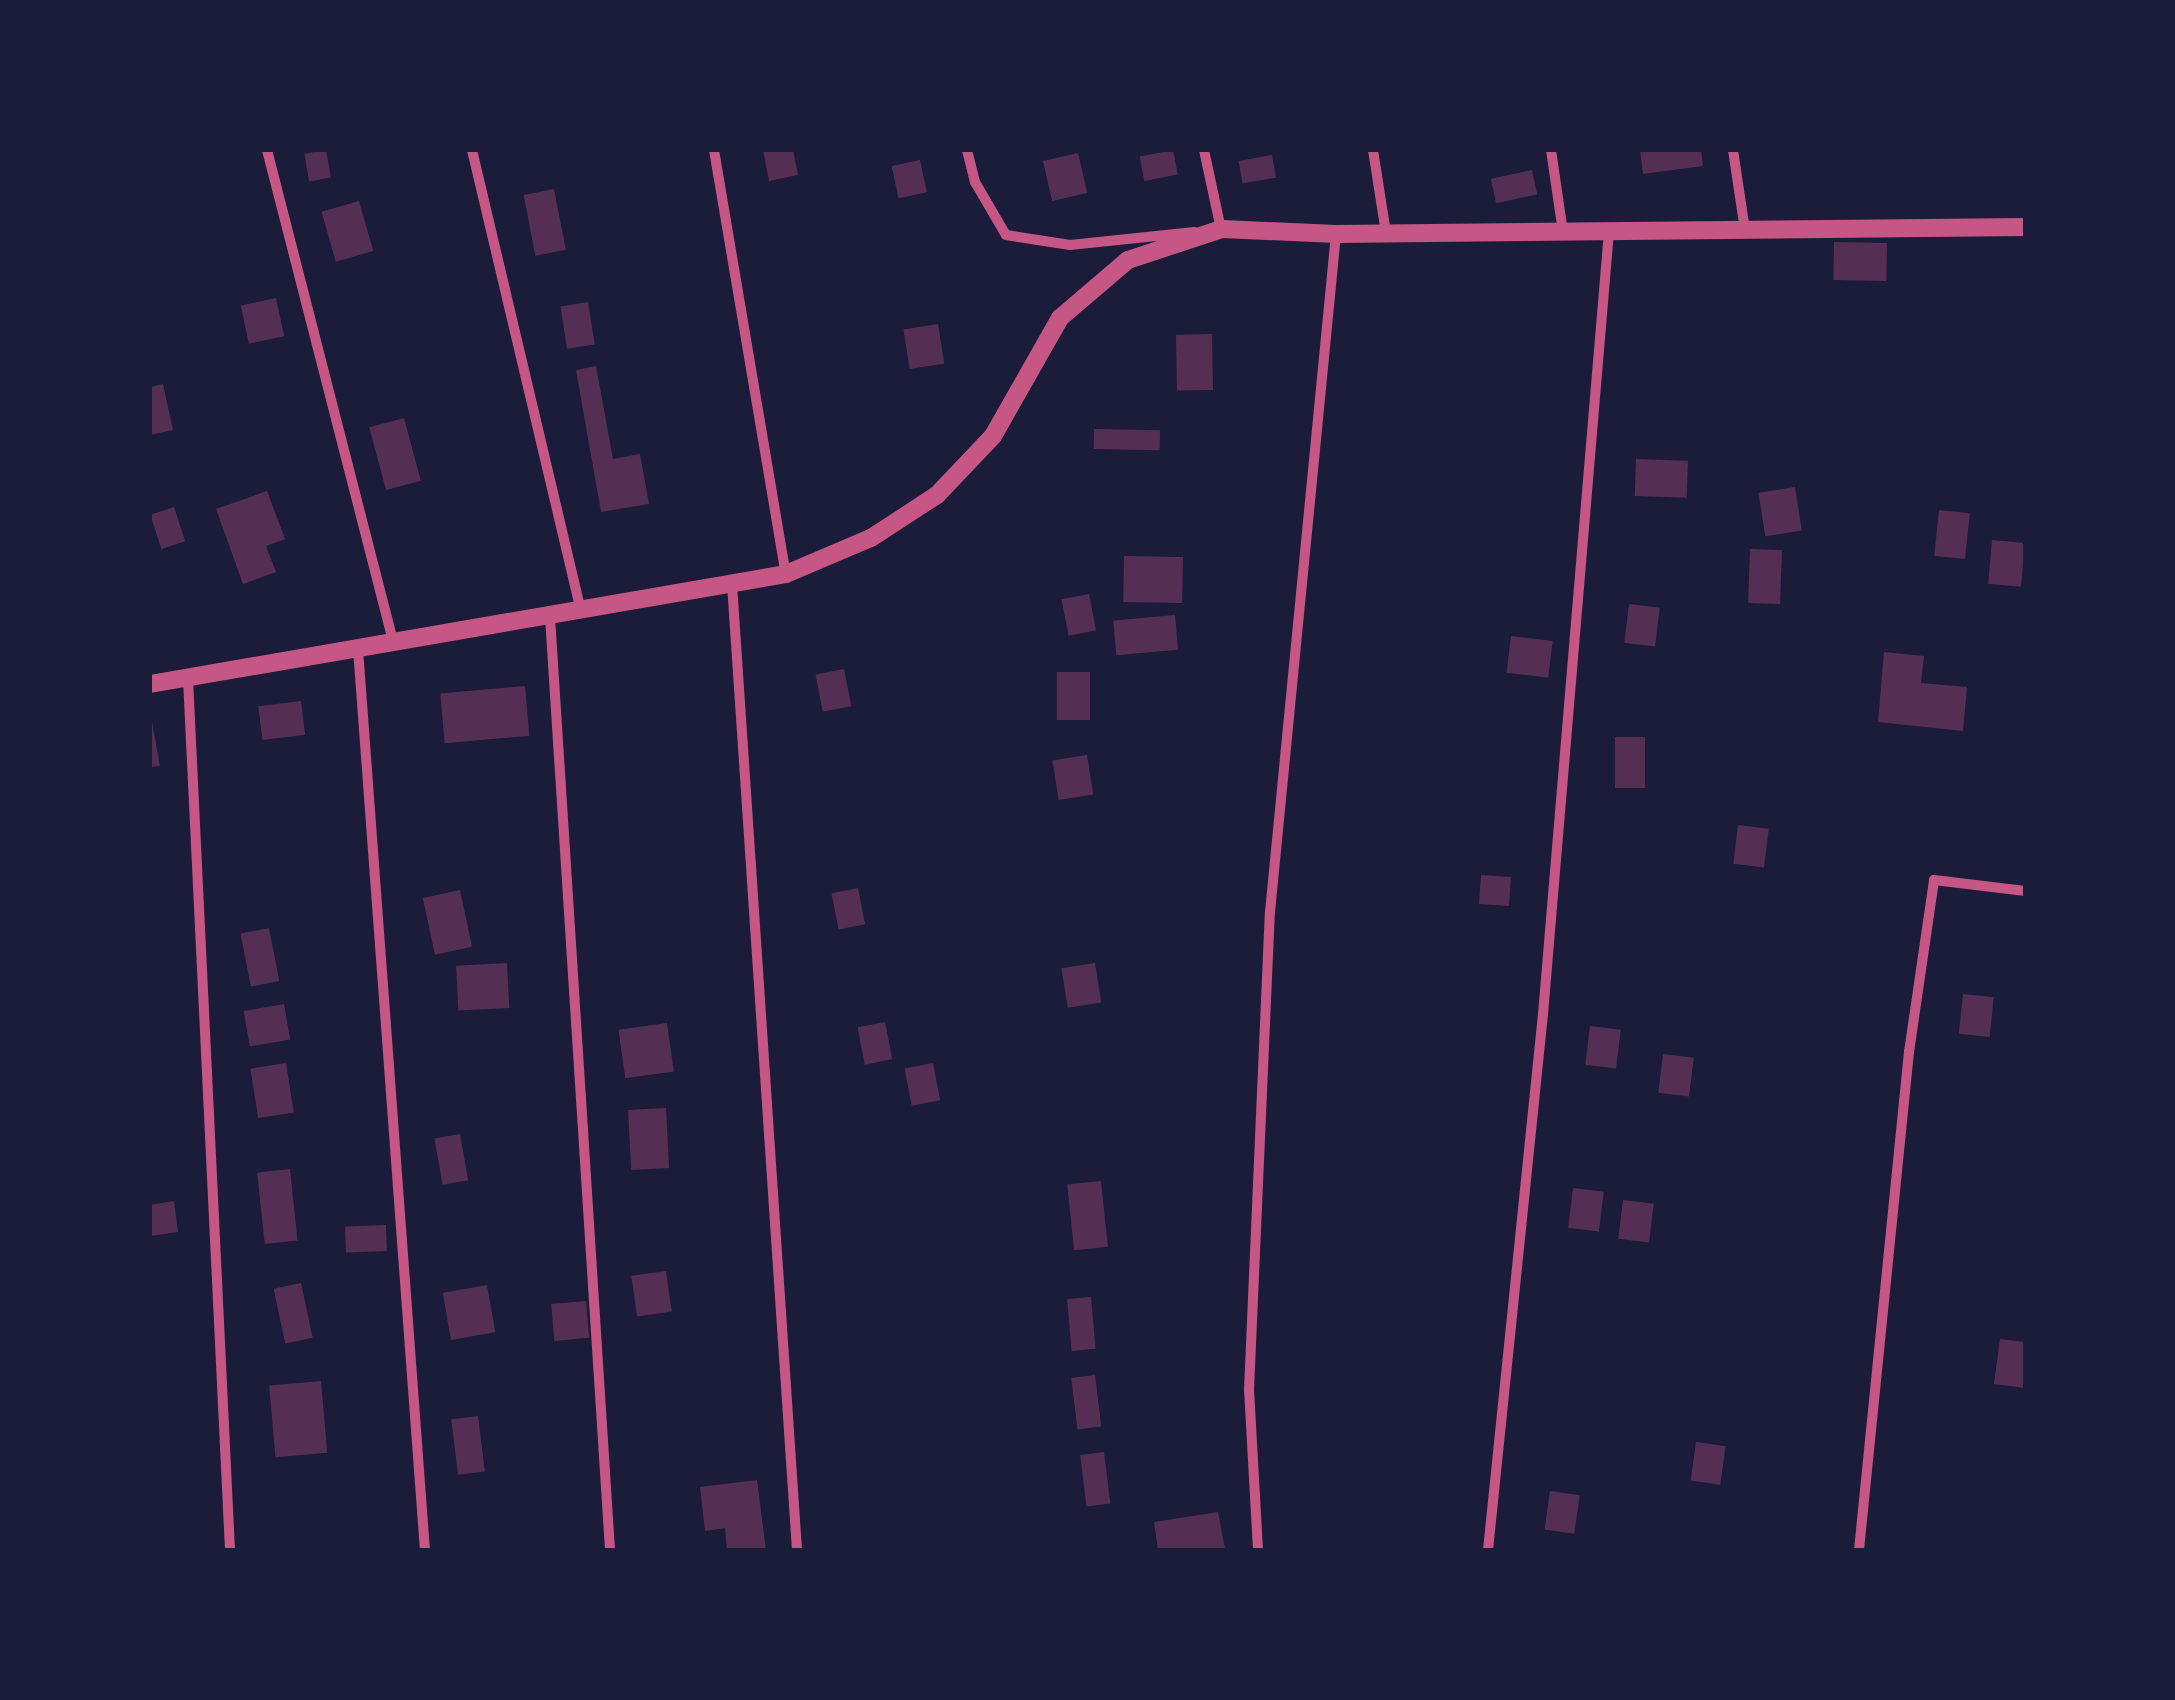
<!DOCTYPE html>
<html>
<head>
<meta charset="utf-8">
<style>
  body { margin:0 }
  #map { position:relative; width:2175px; height:1700px; overflow:hidden; background:#1b1b3a; font-family:"Space Grotesk",sans-serif }
  div>[style] { position:absolute }
  .building>* { inset:0; background:#542f53; transform-origin:0 0 }
  .minor>* { height:10px; margin:-5px; padding:0 5px; transform-origin:5px; border-radius:5px; background:#c65784 }
  .tertiary>* { height:18px; margin:-9px; padding:0 9px; transform-origin:9px; border-radius:9px; background:#c65784 }
  span { translate:-50% -50%; white-space:nowrap; text-align:center; line-height:1.15; -webkit-text-stroke:9px #1b1b3a; paint-order:stroke }
  .frame { position:absolute; inset:0; border:152px solid #1b1b3a; pointer-events:none }
</style>
</head>
<body>
<div id="map">
  <div class="building">
    <div style="left:326px;top:150px;width:28px;height:22px;rotate:80deg"></div>
    <div style="clip-path:polygon(763px 150px,793px 150px,798px 175px,769px 181px)"></div>
    <div style="left:1173px;top:150px;width:25px;height:34px;rotate:79deg"></div>
    <div style="clip-path:polygon(1640px 150px,1701px 150px,1703px 166px,1643px 174px)"></div>
    <div style="left:1078px;top:153px;width:41px;height:36px;rotate:77deg"></div>
    <div style="left:1272px;top:155px;width:23px;height:34px;rotate:80deg"></div>
    <div style="left:920px;top:160px;width:33px;height:29px;rotate:78deg"></div>
    <div style="left:1532px;top:170px;width:25px;height:42px;rotate:78deg"></div>
    <div style="left:554px;top:189px;width:62px;height:31px;rotate:79deg"></div>
    <div style="left:359px;top:201px;width:52px;height:39px;rotate:74deg"></div>
    <div style="left:1834px;top:242px;width:53px;height:38px;rotate:1deg"></div>
    <div style="left:276px;top:298px;width:39px;height:36px;rotate:78deg"></div>
    <div style="left:588px;top:302px;width:43px;height:28px;rotate:81deg"></div>
    <div style="left:938px;top:324px;width:40px;height:35px;rotate:81deg"></div>
    <div style="left:1212px;top:334px;width:56px;height:36px;rotate:89deg"></div>
    <div style="clip-path:polygon(596px 366px,613px 459px,640px 454px,649px 504px,601px 512px,576px 370px)"></div>
    <div style="clip-path:polygon(163px 384px,173px 430px,150px 435px,150px 387px)"></div>
    <div style="left:404px;top:418px;width:65px;height:36px;rotate:75deg"></div>
    <div style="left:1094px;top:429px;width:66px;height:20px;rotate:1deg"></div>
    <div style="left:1636px;top:459px;width:52px;height:37px;rotate:2deg"></div>
    <div style="left:1795px;top:487px;width:44px;height:37px;rotate:81deg"></div>
    <div style="clip-path:polygon(267px 491px,285px 539px,266px 546px,276px 572px,243px 584px,216px 509px)"></div>
    <div style="left:174px;top:507px;width:36px;height:25px;rotate:72deg"></div>
    <div style="left:1939px;top:510px;width:31px;height:46px;rotate:6deg"></div>
    <div style="left:1992px;top:540px;width:33px;height:44px;rotate:5deg"></div>
    <div style="left:1750px;top:549px;width:32px;height:54px;rotate:2deg"></div>
    <div style="left:1124px;top:556px;width:59px;height:46px;rotate:1deg"></div>
    <div style="left:1089px;top:594px;width:37px;height:28px;rotate:79deg"></div>
    <div style="left:1629px;top:604px;width:31px;height:39px;rotate:7deg"></div>
    <div style="left:1175px;top:615px;width:35px;height:62px;rotate:85deg"></div>
    <div style="left:1511px;top:636px;width:42px;height:37px;rotate:7deg"></div>
    <div style="clip-path:polygon(1884px 652px,1924px 656px,1921px 683px,1967px 687px,1963px 731px,1878px 722px)"></div>
    <div style="left:844px;top:669px;width:38px;height:29px;rotate:79deg"></div>
    <div style="left:1057px;top:672px;width:33px;height:48px"></div>
    <div style="left:525px;top:686px;width:50px;height:85px;rotate:85deg"></div>
    <div style="left:301px;top:701px;width:34px;height:43px;rotate:83deg"></div>
    <div style="clip-path:polygon(150px 711px,160px 766px,150px 767px)"></div>
    <div style="left:1615px;top:737px;width:30px;height:51px"></div>
    <div style="left:1087px;top:755px;width:40px;height:35px;rotate:81deg"></div>
    <div style="left:1738px;top:825px;width:31px;height:39px;rotate:7deg"></div>
    <div style="left:1481px;top:875px;width:30px;height:29px;rotate:4deg"></div>
    <div style="left:858px;top:888px;width:37px;height:27px;rotate:79deg"></div>
    <div style="left:460px;top:890px;width:58px;height:38px;rotate:78deg"></div>
    <div style="left:269px;top:928px;width:54px;height:29px;rotate:79deg"></div>
    <div style="left:507px;top:963px;width:45px;height:51px;rotate:87deg"></div>
    <div style="left:1095px;top:963px;width:40px;height:34px;rotate:81deg"></div>
    <div style="left:1963px;top:994px;width:31px;height:40px;rotate:6deg"></div>
    <div style="left:284px;top:1004px;width:36px;height:41px;rotate:80deg"></div>
    <div style="left:885px;top:1022px;width:38px;height:28px;rotate:79deg"></div>
    <div style="left:667px;top:1023px;width:49px;height:49px;rotate:82deg"></div>
    <div style="left:1590px;top:1026px;width:31px;height:39px;rotate:7deg"></div>
    <div style="left:1663px;top:1054px;width:31px;height:39px;rotate:7deg"></div>
    <div style="left:286px;top:1063px;width:50px;height:36px;rotate:81deg"></div>
    <div style="left:933px;top:1063px;width:38px;height:29px;rotate:79deg"></div>
    <div style="left:666px;top:1108px;width:60px;height:38px;rotate:87deg"></div>
    <div style="left:460px;top:1134px;width:47px;height:26px;rotate:80deg"></div>
    <div style="left:290px;top:1169px;width:72px;height:33px;rotate:84deg"></div>
    <div style="left:1101px;top:1181px;width:66px;height:34px;rotate:84deg"></div>
    <div style="left:1573px;top:1188px;width:31px;height:40px;rotate:7deg"></div>
    <div style="left:1623px;top:1200px;width:31px;height:39px;rotate:7deg"></div>
    <div style="clip-path:polygon(174px 1201px,178px 1232px,150px 1236px,150px 1205px)"></div>
    <div style="left:386px;top:1225px;width:26px;height:41px;rotate:88deg"></div>
    <div style="left:666px;top:1271px;width:41px;height:35px;rotate:82deg"></div>
    <div style="left:301px;top:1283px;width:56px;height:28px;rotate:78deg"></div>
    <div style="left:487px;top:1285px;width:48px;height:45px;rotate:80deg"></div>
    <div style="left:1091px;top:1297px;width:52px;height:24px;rotate:85deg"></div>
    <div style="left:586px;top:1301px;width:37px;height:35px;rotate:85deg"></div>
    <div style="clip-path:polygon(2000px 1339px,2025px 1342px,2025px 1388px,1994px 1384px)"></div>
    <div style="left:1095px;top:1375px;width:52px;height:24px;rotate:83deg"></div>
    <div style="left:321px;top:1381px;width:72px;height:52px;rotate:85deg"></div>
    <div style="left:478px;top:1416px;width:56px;height:27px;rotate:83deg"></div>
    <div style="left:1696px;top:1442px;width:30px;height:39px;rotate:8deg"></div>
    <div style="left:1104px;top:1452px;width:52px;height:24px;rotate:83deg"></div>
    <div style="clip-path:polygon(757px 1480px,766px 1550px,727px 1550px,725px 1528px,705px 1531px,700px 1487px)"></div>
    <div style="left:1550px;top:1491px;width:30px;height:39px;rotate:8deg"></div>
    <div style="clip-path:polygon(1218px 1512px,1225px 1549px,1158px 1550px,1154px 1522px)"></div>
  </div>
  <div class="minor">
    <div style="left:267px;top:150px;width:507px;rotate:75.61deg"></div>
    <div style="left:472px;top:150px;width:474px;rotate:76.7deg"></div>
    <div style="left:714px;top:150px;width:430px;rotate:80.4deg"></div>
    <div style="left:967px;top:150px;width:33px;rotate:76deg"></div>
    <div style="left:975px;top:182px;width:61px;rotate:59.7deg"></div>
    <div style="left:1006px;top:235px;width:65px;rotate:8.9deg"></div>
    <div style="left:1070px;top:245px;width:125px;rotate:-6deg"></div>
    <div style="left:1204px;top:150px;width:81px;rotate:77.9deg"></div>
    <div style="left:1373px;top:150px;width:84px;rotate:81.1deg"></div>
    <div style="left:1551px;top:150px;width:83px;rotate:81.7deg"></div>
    <div style="left:1733px;top:150px;width:81px;rotate:81.5deg"></div>
    <div style="left:732px;top:584px;width:968px;rotate:86.15deg"></div>
    <div style="left:550px;top:617px;width:935px;rotate:86.32deg"></div>
    <div style="left:358px;top:649px;width:903px;rotate:85.75deg"></div>
    <div style="left:188px;top:679px;width:872px;rotate:87.24deg"></div>
    <div style="left:1258px;top:1550px;width:160px;rotate:-93.2deg"></div>
    <div style="left:1249px;top:1390px;width:478px;rotate:-87.5deg"></div>
    <div style="left:1270px;top:912px;width:681px;rotate:-84.44deg"></div>
    <div style="left:1488px;top:1550px;width:539px;rotate:-84.14deg"></div>
    <div style="left:1543px;top:1014px;width:786px;rotate:-85.18deg"></div>
    <div style="left:1859px;top:1550px;width:501px;rotate:-84.27deg"></div>
    <div style="left:1909px;top:1052px;width:174px;rotate:-81.7deg"></div>
    <div style="left:1934px;top:880px;width:92px;rotate:6.9deg"></div>
  </div>
  <div class="tertiary">
    <div style="left:150px;top:684px;width:645px;rotate:-9.81deg"></div>
    <div style="left:786px;top:574px;width:92px;rotate:-23deg"></div>
    <div style="left:871px;top:538px;width:79px;rotate:-33.1deg"></div>
    <div style="left:937px;top:495px;width:81px;rotate:-46.5deg"></div>
    <div style="left:993px;top:436px;width:136px;rotate:-60.4deg"></div>
    <div style="left:1060px;top:318px;width:89px;rotate:-40.5deg"></div>
    <div style="left:1128px;top:260px;width:99px;rotate:-18.3deg"></div>
    <div style="left:1222px;top:229px;width:114px;rotate:2.5deg"></div>
    <div style="left:1336px;top:234px;width:689px;rotate:-0.58deg"></div>
  </div>
  <div class="frame"></div>
</div>
</body>
</html>
